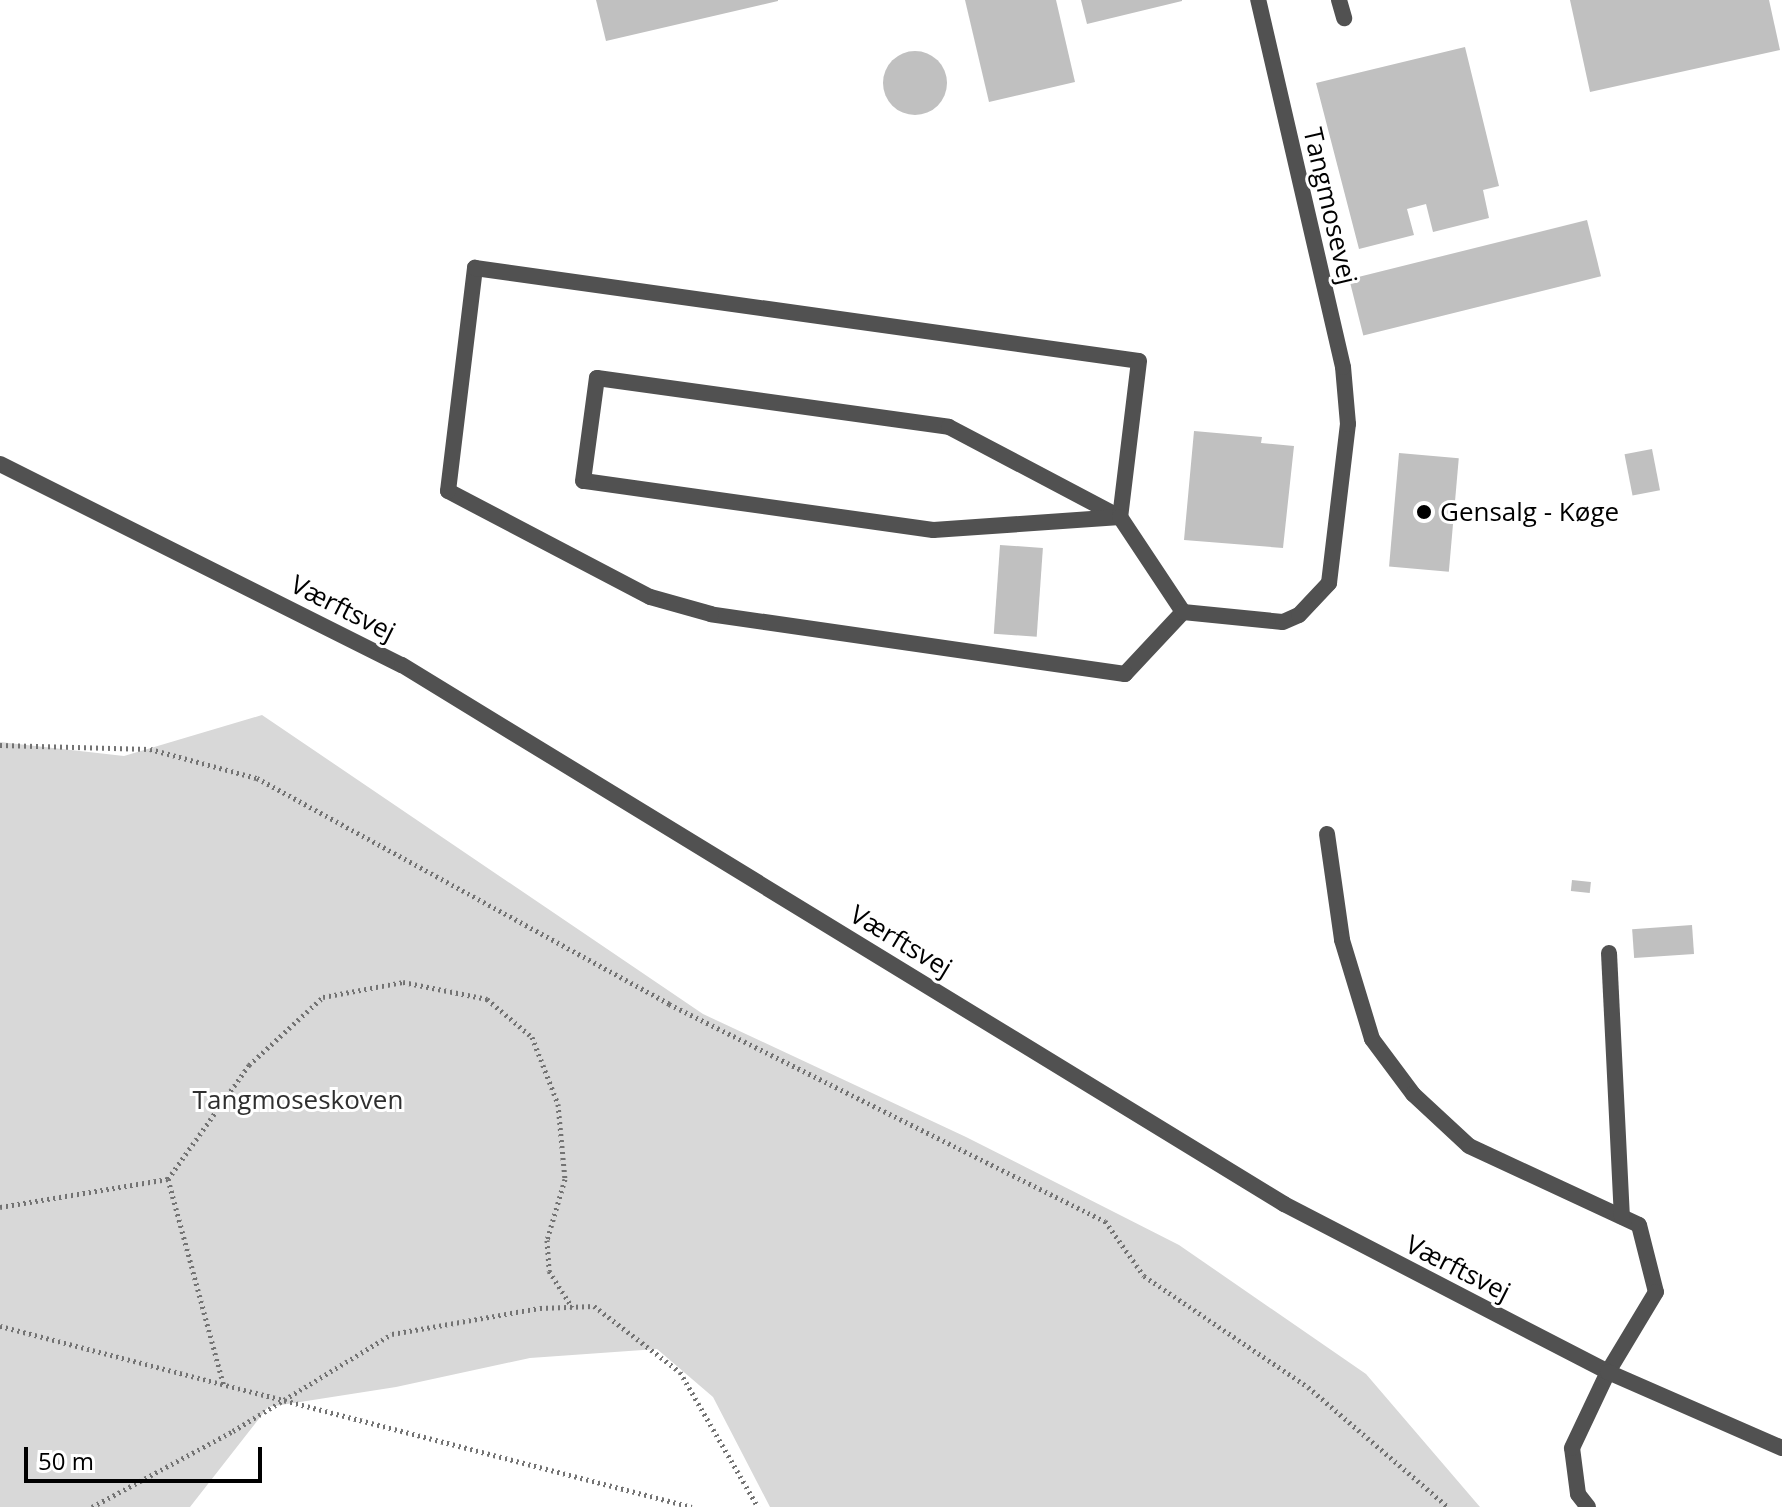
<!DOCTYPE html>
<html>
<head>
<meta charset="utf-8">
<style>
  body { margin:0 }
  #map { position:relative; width:1782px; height:1507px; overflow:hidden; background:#fff; font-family:"Open Sans",sans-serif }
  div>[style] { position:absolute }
  .green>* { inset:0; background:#d8d8d8 }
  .building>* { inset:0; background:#c0c0c0; transform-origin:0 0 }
  .round { border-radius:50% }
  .path>* { height:5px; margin-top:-2.5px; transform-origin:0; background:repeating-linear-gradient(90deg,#737373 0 2px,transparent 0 6px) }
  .service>* { height:16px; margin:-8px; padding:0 8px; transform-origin:8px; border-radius:8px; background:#515151 }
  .minor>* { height:16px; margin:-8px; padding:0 8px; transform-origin:8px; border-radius:8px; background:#515151 }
  .tertiary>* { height:16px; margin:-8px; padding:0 8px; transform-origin:8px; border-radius:8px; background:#515151 }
  .dots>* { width:22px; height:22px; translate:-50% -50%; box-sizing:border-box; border:4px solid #fff; border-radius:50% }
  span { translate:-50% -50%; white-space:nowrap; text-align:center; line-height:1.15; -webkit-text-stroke:6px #fff; paint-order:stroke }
  .street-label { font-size:26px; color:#000 }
  .poi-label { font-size:26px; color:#000 }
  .left { translate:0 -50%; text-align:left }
  .park-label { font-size:26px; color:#2f2f2f }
  .scale { position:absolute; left:24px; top:1447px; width:238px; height:36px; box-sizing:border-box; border:4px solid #000; border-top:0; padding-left:10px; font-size:24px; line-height:28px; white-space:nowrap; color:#000; -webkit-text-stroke:6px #fff; paint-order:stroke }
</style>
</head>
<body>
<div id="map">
  <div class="green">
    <div style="clip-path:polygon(262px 715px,703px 1014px,966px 1137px,1179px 1245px,1366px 1374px,1480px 1507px,770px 1507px,713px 1397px,657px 1349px,530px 1358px,396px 1387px,268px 1407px,190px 1507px,0 1507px,0 742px,124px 756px)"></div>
  </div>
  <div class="building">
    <div style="clip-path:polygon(596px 0,778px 0,778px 1px,606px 41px)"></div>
    <div style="clip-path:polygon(965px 0,1056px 0,1075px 82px,989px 102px)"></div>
    <div style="clip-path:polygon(1081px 0,1182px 0,1182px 1px,1087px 24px)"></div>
    <div style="clip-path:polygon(1570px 0,1769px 0,1780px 50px,1590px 92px)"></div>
    <div style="clip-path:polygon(1465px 47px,1499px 186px,1483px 190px,1489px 218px,1433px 232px,1426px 204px,1407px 209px,1414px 235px,1359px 249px,1316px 83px)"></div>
    <div class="round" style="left:883px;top:51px;width:64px;height:64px"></div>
    <div style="left:1587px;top:220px;width:58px;height:245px;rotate:76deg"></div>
    <div style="clip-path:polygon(1194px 431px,1262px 437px,1261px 443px,1294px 446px,1283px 548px,1184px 540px)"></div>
    <div style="left:1652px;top:449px;width:42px;height:28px;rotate:79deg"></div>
    <div style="left:1399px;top:453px;width:60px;height:114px;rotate:5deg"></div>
    <div style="left:1000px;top:545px;width:43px;height:89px;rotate:4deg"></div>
    <div style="left:1572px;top:880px;width:19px;height:11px;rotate:6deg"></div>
    <div style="left:1692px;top:925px;width:29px;height:60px;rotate:86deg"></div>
  </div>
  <div class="path">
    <div style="left:0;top:745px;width:150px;rotate:1.5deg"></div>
    <div style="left:150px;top:749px;width:111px;rotate:15.2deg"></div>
    <div style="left:257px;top:778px;width:470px;rotate:28.7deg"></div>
    <div style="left:669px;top:1004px;width:487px;rotate:26.5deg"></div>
    <div style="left:1105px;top:1221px;width:67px;rotate:54.7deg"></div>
    <div style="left:1144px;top:1276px;width:198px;rotate:34.1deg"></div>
    <div style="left:1308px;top:1387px;width:184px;rotate:40.6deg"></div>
    <div style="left:168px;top:1179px;width:140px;rotate:-54.6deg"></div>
    <div style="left:249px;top:1065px;width:100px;rotate:-42.6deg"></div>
    <div style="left:323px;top:997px;width:81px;rotate:-10.6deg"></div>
    <div style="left:403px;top:982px;width:86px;rotate:11.4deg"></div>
    <div style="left:487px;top:999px;width:59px;rotate:40.2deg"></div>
    <div style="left:532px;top:1037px;width:72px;rotate:68.8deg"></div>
    <div style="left:558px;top:1104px;width:75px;rotate:84.7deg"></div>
    <div style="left:565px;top:1179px;width:64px;rotate:106.4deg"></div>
    <div style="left:547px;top:1240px;width:31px;rotate:86deg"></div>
    <div style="left:549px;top:1271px;width:43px;rotate:57.4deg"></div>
    <div style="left:0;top:1207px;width:170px;rotate:-9.5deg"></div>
    <div style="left:168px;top:1179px;width:214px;rotate:74.9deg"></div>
    <div style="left:0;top:1326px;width:715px;rotate:14.66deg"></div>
    <div style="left:92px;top:1507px;width:160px;rotate:-28.3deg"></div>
    <div style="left:233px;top:1431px;width:186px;rotate:-31.4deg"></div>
    <div style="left:392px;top:1334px;width:150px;rotate:-10deg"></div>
    <div style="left:540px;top:1308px;width:54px;rotate:-2.1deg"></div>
    <div style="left:594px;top:1306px;width:108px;rotate:37.5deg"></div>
    <div style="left:680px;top:1372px;width:156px;rotate:60deg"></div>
  </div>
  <div class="service">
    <div style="left:1339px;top:0;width:19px;rotate:74deg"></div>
    <div style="left:597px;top:378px;width:355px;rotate:7.9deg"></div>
    <div style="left:949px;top:427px;width:193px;rotate:27.8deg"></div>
    <div style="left:1120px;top:517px;width:187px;rotate:176deg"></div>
    <div style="left:933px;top:530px;width:353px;rotate:-172deg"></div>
    <div style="left:583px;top:481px;width:104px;rotate:-82.3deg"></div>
    <div style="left:1183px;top:612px;width:85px;rotate:133.1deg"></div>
    <div style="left:1125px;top:674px;width:418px;rotate:-171.8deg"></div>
    <div style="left:711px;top:614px;width:63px;rotate:-164.4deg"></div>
    <div style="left:650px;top:597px;width:228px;rotate:-152.3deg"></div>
    <div style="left:448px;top:491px;width:225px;rotate:-83.1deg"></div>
    <div style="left:475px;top:268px;width:670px;rotate:7.97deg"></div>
    <div style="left:1139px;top:361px;width:157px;rotate:96.9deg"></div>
    <div style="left:1120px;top:517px;width:114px;rotate:56.4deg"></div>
    <div style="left:1183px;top:612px;width:100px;rotate:5.7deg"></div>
    <div style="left:1283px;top:622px;width:17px;rotate:-24deg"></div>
    <div style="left:1299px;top:615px;width:44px;rotate:-46.8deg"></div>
    <div style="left:1329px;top:583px;width:160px;rotate:-83.2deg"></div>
    <div style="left:1348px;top:424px;width:57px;rotate:-95deg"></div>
    <div style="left:1343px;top:367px;width:377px;rotate:-103deg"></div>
    <div style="left:1327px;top:834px;width:107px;rotate:81.9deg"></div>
    <div style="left:1342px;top:940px;width:103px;rotate:73.1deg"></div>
    <div style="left:1372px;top:1039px;width:69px;rotate:53.3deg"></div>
    <div style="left:1413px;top:1094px;width:76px;rotate:42.9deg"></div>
    <div style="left:1469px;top:1146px;width:187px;rotate:24.9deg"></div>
    <div style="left:1639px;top:1225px;width:69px;rotate:75.8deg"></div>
    <div style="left:1656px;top:1292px;width:93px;rotate:121deg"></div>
    <div style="left:1609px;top:953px;width:264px;rotate:87.2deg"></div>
  </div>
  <div class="minor">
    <div style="left:1588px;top:1507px;width:16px;rotate:-128deg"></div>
    <div style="left:1578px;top:1494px;width:46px;rotate:-97.4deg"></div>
    <div style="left:1572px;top:1448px;width:84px;rotate:-64.7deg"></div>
  </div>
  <div class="tertiary">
    <div style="left:0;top:464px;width:449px;rotate:26.6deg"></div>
    <div style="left:402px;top:665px;width:1034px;rotate:31.43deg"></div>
    <div style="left:1284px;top:1204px;width:365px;rotate:27.4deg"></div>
    <div style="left:1608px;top:1372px;width:190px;rotate:23.6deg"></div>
  </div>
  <div class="dots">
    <div style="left:1424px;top:512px;background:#000"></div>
  </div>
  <div class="street-label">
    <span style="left:1330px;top:206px;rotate:77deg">Tangmosevej</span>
    <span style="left:343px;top:608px;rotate:27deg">Værftsvej</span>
    <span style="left:901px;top:941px;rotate:31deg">Værftsvej</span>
    <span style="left:1458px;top:1268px;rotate:27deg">Værftsvej</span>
  </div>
  <div class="poi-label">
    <span class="left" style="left:1440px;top:512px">Gensalg - Køge</span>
  </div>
  <div class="park-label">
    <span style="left:298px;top:1100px">Tangmoseskoven</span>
  </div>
  <div class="scale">50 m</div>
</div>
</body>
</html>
